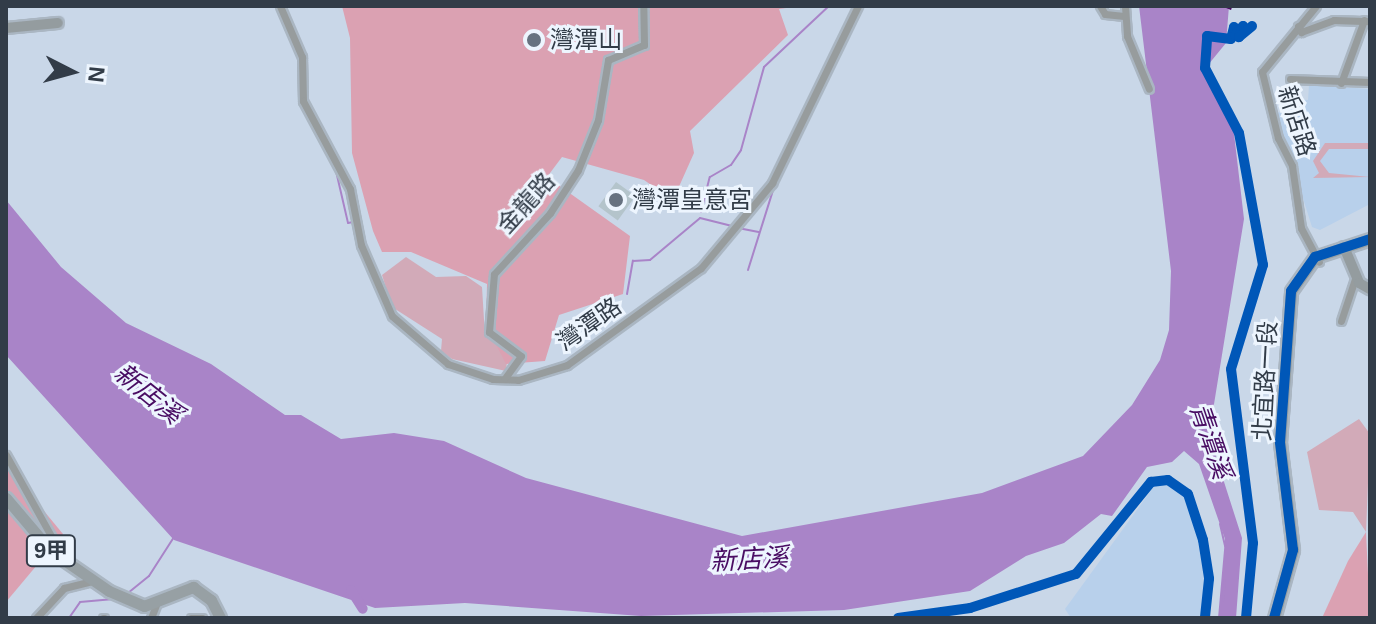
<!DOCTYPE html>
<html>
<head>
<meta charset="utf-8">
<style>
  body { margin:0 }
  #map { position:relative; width:1376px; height:624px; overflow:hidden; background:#c9d7e8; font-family:Arial,"Noto Sans TC",sans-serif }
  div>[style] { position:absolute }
  .built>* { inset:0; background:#b8d0eb }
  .green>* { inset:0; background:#d2aab8 }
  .forest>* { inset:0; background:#dba1b2 }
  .water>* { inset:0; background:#a984c8 }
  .stream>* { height:2px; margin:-1px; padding:0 1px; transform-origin:1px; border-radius:1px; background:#a984c8 }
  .river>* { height:10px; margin:-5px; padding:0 5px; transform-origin:5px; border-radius:5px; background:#a984c8 }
  .ferry>* { height:2px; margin-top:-1px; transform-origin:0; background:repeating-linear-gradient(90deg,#490d63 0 10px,transparent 0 18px) }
  .building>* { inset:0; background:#b4c4cb; transform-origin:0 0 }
  .roads { filter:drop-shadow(2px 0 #aab6c2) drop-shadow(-2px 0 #aab6c2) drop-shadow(0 2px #aab6c2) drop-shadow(0 -2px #aab6c2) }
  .street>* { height:7px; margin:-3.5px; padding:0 3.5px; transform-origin:3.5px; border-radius:3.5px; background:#979c9d }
  .secondary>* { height:10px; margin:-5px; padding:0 5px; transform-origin:5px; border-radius:5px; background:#949c9f }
  .primary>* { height:11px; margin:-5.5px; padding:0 5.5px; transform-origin:5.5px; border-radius:5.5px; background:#97a0a4 }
  .cycleway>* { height:10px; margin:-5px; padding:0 5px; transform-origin:5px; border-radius:5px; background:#0057b8 }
  .dots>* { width:22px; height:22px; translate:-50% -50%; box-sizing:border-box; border:4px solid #edf5fe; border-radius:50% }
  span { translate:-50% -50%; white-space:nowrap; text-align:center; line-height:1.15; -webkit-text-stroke:6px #edf5fe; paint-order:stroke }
  .shield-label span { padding:2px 6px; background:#edf5fe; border:2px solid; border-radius:6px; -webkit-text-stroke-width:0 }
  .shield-label { font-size:22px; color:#323c48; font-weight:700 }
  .poi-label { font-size:24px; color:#323c48 }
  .left { translate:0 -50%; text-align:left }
  .street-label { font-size:24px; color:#323c48 }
  .water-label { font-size:26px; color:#490d63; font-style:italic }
  .frame { position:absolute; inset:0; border:8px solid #323c48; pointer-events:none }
  .north { position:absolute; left:32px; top:32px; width:80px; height:80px; -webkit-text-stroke:6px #edf5fe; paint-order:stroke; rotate:96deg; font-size:22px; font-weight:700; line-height:32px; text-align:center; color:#323c48 }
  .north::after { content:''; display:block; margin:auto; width:28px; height:36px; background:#323c48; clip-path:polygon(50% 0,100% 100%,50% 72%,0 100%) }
</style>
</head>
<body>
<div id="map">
  <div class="built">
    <div style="clip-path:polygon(1309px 85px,1370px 89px,1370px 204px,1320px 230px,1312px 227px,1276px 112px,1289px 114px,1292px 99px,1308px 100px)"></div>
    <div style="clip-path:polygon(1155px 485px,1177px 486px,1183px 493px,1204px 554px,1203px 618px,1071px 618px,1065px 609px)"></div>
  </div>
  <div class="green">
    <div style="clip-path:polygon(1325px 143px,1370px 143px,1370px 149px,1329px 149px,1320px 161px,1329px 173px,1370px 177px,1313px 178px,1319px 173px,1313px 161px)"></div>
    <div style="clip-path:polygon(406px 257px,436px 277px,466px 276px,482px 287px,485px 336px,508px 352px,506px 371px,452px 359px,441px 351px,442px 339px,392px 307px,382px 275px)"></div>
    <div style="clip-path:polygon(1359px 419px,1370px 434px,1366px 532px,1353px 512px,1319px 510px,1307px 452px)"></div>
  </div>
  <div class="forest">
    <div style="clip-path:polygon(342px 6px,800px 6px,779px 9px,788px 35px,690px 131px,694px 153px,673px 200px,644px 180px,562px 157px,547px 177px,630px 236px,623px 294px,559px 315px,545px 361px,506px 364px,486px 325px,487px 284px,411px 252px,382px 252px,373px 231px,352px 153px,350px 38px)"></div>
    <div style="clip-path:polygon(6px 465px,63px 534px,6px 602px)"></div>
    <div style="clip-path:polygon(1366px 532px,1370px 618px,1322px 618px,1348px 561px)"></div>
  </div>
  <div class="water">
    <div style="clip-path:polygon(1139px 6px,1229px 6px,1226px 43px,1208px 65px,1233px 125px,1244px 219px,1209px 435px,1242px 538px,1236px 618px,1218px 618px,1225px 539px,1199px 464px,1184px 451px,1172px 462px,1147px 467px,1112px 516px,1101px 514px,1064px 543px,1026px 556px,970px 591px,844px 610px,641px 616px,465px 603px,375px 608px,174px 540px,6px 355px,6px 200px,61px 267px,126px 323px,211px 364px,285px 415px,301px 415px,341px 439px,394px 433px,444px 441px,526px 478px,742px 536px,982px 493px,1083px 456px,1132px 405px,1160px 360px,1169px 330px,1171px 271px)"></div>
  </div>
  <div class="stream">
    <div style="left:336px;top:171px;width:53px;rotate:77deg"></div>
    <div style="left:348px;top:223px;width:5px;rotate:-11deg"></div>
    <div style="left:701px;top:212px;width:36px;rotate:-76deg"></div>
    <div style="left:710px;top:177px;width:24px;rotate:-30deg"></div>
    <div style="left:731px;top:165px;width:18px;rotate:-56deg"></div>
    <div style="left:741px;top:150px;width:86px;rotate:-74.5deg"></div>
    <div style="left:764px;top:67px;width:89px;rotate:-43.2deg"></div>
    <div style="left:738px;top:228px;width:21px;rotate:11deg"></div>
    <div style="left:748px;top:270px;width:90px;rotate:-72.6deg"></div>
    <div style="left:627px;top:294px;width:34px;rotate:-80deg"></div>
    <div style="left:633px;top:261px;width:17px;rotate:-3deg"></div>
    <div style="left:650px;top:260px;width:65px;rotate:-40deg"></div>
    <div style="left:700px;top:218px;width:33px;rotate:14deg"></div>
    <div style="left:1220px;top:524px;width:23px;rotate:77deg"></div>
    <div style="left:128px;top:593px;width:27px;rotate:-39deg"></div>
    <div style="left:149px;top:576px;width:46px;rotate:-57.3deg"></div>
    <div style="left:1223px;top:601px;width:21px;rotate:-85deg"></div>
    <div style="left:69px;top:618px;width:19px;rotate:-55deg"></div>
    <div style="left:80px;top:602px;width:34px;rotate:-5deg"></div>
  </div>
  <div class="river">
    <div style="left:351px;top:590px;width:22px;rotate:58deg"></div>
  </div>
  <div class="ferry">
    <div style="left:1224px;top:6px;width:8px;rotate:23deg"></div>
  </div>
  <div class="building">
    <div style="left:616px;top:182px;width:24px;height:30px;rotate:36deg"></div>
  </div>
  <div class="roads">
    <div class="street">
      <div style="left:280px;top:6px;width:56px;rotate:66.7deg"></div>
      <div style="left:302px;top:57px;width:44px;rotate:88.7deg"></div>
      <div style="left:303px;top:101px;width:100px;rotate:61.9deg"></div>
      <div style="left:350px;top:189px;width:57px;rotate:78.9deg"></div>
      <div style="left:361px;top:245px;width:77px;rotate:66.4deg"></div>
      <div style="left:392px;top:316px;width:74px;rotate:40.6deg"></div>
      <div style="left:448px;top:364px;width:47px;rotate:18.4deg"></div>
      <div style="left:493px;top:379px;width:25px;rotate:2deg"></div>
      <div style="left:518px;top:380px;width:51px;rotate:-17deg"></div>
      <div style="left:567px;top:365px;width:165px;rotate:-35.9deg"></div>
      <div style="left:701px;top:268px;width:111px;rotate:-50.1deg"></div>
      <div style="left:772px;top:183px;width:197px;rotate:-64.1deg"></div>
      <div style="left:1100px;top:6px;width:9px;rotate:58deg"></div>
      <div style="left:1105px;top:14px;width:19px;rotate:6deg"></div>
      <div style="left:1125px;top:6px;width:30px;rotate:86deg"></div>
      <div style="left:1127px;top:36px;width:57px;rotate:67.5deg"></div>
      <div style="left:1316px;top:6px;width:85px;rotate:129.3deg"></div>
      <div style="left:1262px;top:72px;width:68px;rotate:76.4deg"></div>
      <div style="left:1278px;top:138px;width:31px;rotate:63deg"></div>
      <div style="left:1292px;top:166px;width:63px;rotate:81.7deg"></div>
      <div style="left:1301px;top:228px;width:38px;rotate:62deg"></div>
      <div style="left:1298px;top:26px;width:7px;rotate:63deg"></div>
      <div style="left:1301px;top:32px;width:35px;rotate:-20deg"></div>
      <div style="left:1334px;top:20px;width:36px;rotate:2deg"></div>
      <div style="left:1290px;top:79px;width:80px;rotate:2.1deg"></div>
      <div style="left:1341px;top:83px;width:67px;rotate:-69.9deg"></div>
      <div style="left:1341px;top:321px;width:47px;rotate:-71.6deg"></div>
      <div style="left:505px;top:378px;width:27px;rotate:-54deg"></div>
      <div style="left:521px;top:356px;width:40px;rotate:-143deg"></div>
      <div style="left:489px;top:332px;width:58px;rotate:-85.1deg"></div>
      <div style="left:494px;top:274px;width:83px;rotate:-47.4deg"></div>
      <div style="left:550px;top:213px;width:51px;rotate:-56.9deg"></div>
      <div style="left:578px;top:170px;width:54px;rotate:-68.2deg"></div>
      <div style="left:598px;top:120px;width:61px;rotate:-80.5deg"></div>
      <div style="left:608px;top:60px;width:39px;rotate:-23deg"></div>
      <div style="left:644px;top:45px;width:39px;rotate:-91deg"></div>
      <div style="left:6px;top:455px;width:111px;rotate:60.9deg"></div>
      <div style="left:36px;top:618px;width:41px;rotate:-47deg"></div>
      <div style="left:64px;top:588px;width:29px;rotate:-14deg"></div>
      <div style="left:103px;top:618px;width:1px"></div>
      <div style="left:151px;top:618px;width:14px;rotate:-69deg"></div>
      <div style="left:191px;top:618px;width:11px"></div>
    </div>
    <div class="secondary">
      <div style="left:6px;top:28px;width:52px;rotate:-5.5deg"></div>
      <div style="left:1344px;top:247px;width:39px;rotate:67deg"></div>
      <div style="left:1359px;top:283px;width:13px;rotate:29deg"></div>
    </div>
    <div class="primary">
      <div style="left:6px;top:498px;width:70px;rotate:49.7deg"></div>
      <div style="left:51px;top:551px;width:70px;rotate:34.6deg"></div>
      <div style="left:109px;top:591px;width:38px;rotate:23deg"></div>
      <div style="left:144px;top:606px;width:53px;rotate:-21.2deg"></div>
      <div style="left:193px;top:587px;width:22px;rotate:36deg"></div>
      <div style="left:211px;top:600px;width:20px;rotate:63deg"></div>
      <div style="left:1274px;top:618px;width:71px;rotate:-74.4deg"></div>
      <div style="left:1293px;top:550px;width:109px;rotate:-96.9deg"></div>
      <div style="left:1280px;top:442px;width:151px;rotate:-85.8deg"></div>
      <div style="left:1291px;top:291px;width:42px;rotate:-54.8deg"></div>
      <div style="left:1315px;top:257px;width:58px;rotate:-18.1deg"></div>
    </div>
  </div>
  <div class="cycleway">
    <div style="left:898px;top:618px;width:73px;rotate:-7.9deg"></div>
    <div style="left:970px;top:608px;width:111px;rotate:-17.8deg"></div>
    <div style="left:1076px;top:574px;width:119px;rotate:-50.8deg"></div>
    <div style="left:1151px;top:482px;width:17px;rotate:-7deg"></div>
    <div style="left:1168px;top:480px;width:24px;rotate:35deg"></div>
    <div style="left:1188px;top:494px;width:48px;rotate:71.9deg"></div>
    <div style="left:1203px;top:540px;width:39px;rotate:81deg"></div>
    <div style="left:1209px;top:579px;width:39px;rotate:96deg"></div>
    <div style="left:1246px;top:618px;width:75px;rotate:-84.7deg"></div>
    <div style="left:1253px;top:543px;width:175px;rotate:-97.2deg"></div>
    <div style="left:1231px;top:369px;width:109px;rotate:-72.9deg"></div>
    <div style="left:1263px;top:265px;width:134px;rotate:-100.3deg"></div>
    <div style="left:1239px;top:133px;width:73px;rotate:-117.6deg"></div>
    <div style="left:1205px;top:68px;width:32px;rotate:-86deg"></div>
    <div style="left:1207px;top:36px;width:24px;rotate:7deg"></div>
    <div style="left:1231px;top:39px;width:12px;rotate:-76deg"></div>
    <div style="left:1234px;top:27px;width:8px;rotate:83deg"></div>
    <div style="left:1235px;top:35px;width:12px;rotate:-48deg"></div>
    <div style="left:1243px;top:26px;width:12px;rotate:110deg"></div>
    <div style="left:1239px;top:37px;width:17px;rotate:-40deg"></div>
    <div style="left:1274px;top:618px;width:71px;rotate:-74.4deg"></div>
    <div style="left:1293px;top:550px;width:109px;rotate:-96.9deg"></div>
    <div style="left:1280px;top:442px;width:151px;rotate:-85.8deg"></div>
    <div style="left:1291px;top:291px;width:42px;rotate:-54.8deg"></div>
    <div style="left:1315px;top:257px;width:58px;rotate:-18.1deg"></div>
  </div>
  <div class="dots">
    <div style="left:534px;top:40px;background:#677280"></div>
    <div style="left:616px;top:200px;background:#677280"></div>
  </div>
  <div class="shield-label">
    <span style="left:51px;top:551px">9甲</span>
  </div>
  <div class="poi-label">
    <span class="left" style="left:550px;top:40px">灣潭山</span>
    <span class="left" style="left:632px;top:200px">灣潭皇意宮</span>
  </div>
  <div class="street-label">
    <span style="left:1297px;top:121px;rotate:72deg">新店路</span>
    <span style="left:526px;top:203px;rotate:-48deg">金龍路</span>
    <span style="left:589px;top:324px;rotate:-35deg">灣潭路</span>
    <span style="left:1265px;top:381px;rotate:-87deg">北宜路一段</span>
  </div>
  <div class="water-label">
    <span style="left:148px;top:394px;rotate:39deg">新店溪</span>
    <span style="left:1210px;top:441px;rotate:71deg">青潭溪</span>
    <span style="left:749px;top:560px;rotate:-3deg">新店溪</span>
  </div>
  <div class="frame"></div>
  <div class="north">N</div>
</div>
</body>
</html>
